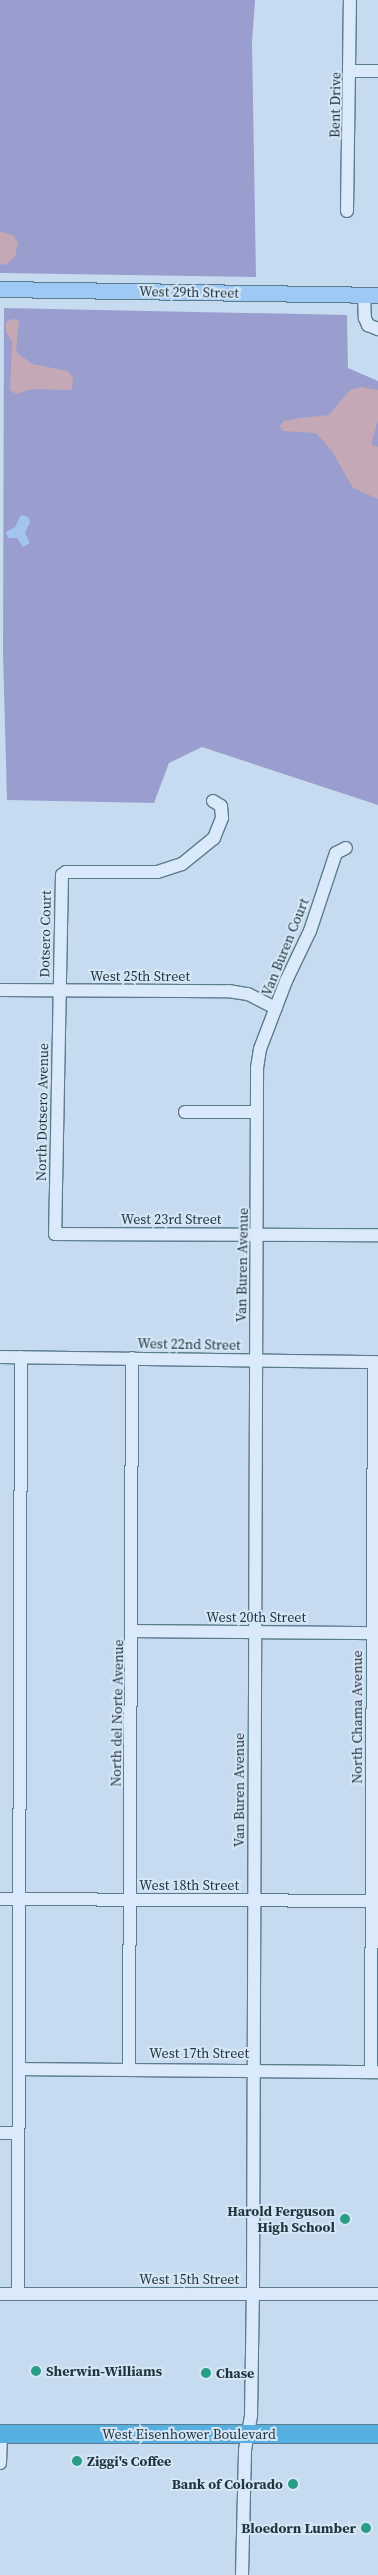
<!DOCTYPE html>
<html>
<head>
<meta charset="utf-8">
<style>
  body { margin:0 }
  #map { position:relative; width:378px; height:2575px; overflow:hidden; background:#c6dbf0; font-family:"Source Serif 4",serif }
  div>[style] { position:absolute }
  .green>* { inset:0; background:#999ecf }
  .sand>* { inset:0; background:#a3c5ed }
  .water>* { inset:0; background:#c4a8b5 }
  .roads { filter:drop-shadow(1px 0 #5b7c8d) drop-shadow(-1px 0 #5b7c8d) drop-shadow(0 1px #5b7c8d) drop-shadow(0 -1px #5b7c8d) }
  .minor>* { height:12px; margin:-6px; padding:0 6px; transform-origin:6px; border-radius:6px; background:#daeafa }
  .major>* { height:15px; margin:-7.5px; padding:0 7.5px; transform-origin:7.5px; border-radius:7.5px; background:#9dc9f4 }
  .highway>* { height:18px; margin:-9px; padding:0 9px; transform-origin:9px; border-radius:9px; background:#55afe1 }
  .dots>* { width:14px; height:14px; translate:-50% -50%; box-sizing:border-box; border:2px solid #d6e6f7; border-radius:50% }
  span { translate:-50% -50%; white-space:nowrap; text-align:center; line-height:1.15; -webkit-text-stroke:4px #d6e6f7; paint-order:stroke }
  .street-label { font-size:14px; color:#1f343c }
  .poi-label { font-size:14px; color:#1f343c; font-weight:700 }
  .right { translate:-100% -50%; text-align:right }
  .left { translate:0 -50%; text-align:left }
</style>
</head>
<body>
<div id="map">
  <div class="green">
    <div style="clip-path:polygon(0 0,255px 0,252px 43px,256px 277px,0 273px)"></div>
    <div style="clip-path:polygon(4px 308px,347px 315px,348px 368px,378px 381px,378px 805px,202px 747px,169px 763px,154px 803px,7px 800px,3px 654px)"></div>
  </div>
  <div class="sand">
    <div style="clip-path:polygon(21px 515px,28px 517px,30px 522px,25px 533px,30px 543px,23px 547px,17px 538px,8px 538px,6px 532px,15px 527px)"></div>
  </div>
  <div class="water">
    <div style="clip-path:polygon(0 231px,14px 236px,18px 243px,15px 257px,5px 265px,0 264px)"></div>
    <div style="clip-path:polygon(13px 319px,19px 320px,16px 352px,32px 364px,68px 371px,73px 378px,72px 390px,32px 389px,16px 394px,10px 390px,12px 342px,6px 332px,6px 322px)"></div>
    <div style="clip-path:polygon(361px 387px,378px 390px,378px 420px,371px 445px,378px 447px,378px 499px,353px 488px,332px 451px,316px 433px,283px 431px,279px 426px,284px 421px,300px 418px,329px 415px,350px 390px)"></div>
  </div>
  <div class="roads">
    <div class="minor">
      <div style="left:351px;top:71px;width:27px"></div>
      <div style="left:347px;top:211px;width:211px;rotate:-89.2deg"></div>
      <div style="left:364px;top:295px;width:23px;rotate:88deg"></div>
      <div style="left:365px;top:318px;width:8px;rotate:67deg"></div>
      <div style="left:368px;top:325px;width:11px;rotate:22deg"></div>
      <div style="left:213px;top:801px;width:9px;rotate:32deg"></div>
      <div style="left:221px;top:806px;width:12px;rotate:85deg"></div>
      <div style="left:222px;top:818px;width:22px;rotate:112deg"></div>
      <div style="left:214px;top:838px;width:41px;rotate:140.9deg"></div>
      <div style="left:182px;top:864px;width:26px;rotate:162deg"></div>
      <div style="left:157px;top:872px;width:91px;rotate:180deg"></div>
      <div style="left:66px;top:872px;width:5px;rotate:143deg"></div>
      <div style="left:62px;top:875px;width:359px;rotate:91.1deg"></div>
      <div style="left:55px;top:1234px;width:323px;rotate:0.2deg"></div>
      <div style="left:0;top:990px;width:228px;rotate:0.3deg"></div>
      <div style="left:228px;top:991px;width:20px;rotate:9deg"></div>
      <div style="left:248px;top:994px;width:31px;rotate:27deg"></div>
      <div style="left:185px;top:1112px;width:72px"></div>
      <div style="left:0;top:1357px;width:378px;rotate:0.8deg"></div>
      <div style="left:133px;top:1631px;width:245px;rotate:0.5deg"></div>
      <div style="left:0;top:1899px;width:378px;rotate:0.3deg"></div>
      <div style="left:129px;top:2068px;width:710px;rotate:-89.76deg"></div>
      <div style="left:19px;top:2069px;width:359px;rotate:0.5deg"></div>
      <div style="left:371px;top:2071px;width:709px;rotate:-89.76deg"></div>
      <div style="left:0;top:2133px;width:18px"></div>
      <div style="left:0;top:2294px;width:378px"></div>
      <div style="left:18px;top:2294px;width:937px;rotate:-89.82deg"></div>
      <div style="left:0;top:2463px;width:29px;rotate:-88deg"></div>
      <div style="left:242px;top:2575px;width:125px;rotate:-88.6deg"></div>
      <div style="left:245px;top:2450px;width:36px;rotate:-80deg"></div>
      <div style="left:251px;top:2415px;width:121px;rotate:-89.1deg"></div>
      <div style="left:253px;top:2294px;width:1226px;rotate:-89.81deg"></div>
      <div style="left:257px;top:1068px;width:19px;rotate:-81deg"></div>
      <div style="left:260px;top:1049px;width:73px;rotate:-69.1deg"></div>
      <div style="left:286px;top:981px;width:55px;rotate:-64.4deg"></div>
      <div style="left:310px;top:931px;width:82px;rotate:-71.6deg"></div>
      <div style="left:336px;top:853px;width:11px;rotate:-27deg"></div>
    </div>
    <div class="major">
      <div style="left:0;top:289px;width:378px;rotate:0.9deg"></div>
    </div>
    <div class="highway">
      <div style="left:0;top:2434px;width:378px"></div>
    </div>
  </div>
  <div class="dots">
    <div style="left:345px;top:2219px;background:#289e86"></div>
    <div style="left:36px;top:2371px;background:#289e86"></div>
    <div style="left:206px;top:2373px;background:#289e86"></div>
    <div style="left:77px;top:2461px;background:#289e86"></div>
    <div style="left:293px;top:2484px;background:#289e86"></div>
    <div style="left:366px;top:2528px;background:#289e86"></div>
  </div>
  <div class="street-label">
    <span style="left:335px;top:105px;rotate:-89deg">Bent Drive</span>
    <span style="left:189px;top:292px;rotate:1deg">West 29th Street</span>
    <span style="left:45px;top:934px;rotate:-89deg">Dotsero Court</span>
    <span style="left:285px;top:947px;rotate:-68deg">Van Buren Court</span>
    <span style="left:140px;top:976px">West 25th Street</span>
    <span style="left:42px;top:1112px;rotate:-89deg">North Dotsero Avenue</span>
    <span style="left:171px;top:1219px">West 23rd Street</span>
    <span style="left:242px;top:1265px;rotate:-89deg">Van Buren Avenue</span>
    <span style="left:189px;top:1344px;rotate:1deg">West 22nd Street</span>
    <span style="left:256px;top:1617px">West 20th Street</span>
    <span style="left:117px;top:1713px;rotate:-89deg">North del Norte Avenue</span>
    <span style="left:357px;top:1717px;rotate:-90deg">North Chama Avenue</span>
    <span style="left:239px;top:1790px;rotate:-90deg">Van Buren Avenue</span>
    <span style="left:189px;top:1885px">West 18th Street</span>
    <span style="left:199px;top:2053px">West 17th Street</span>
    <span style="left:189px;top:2279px">West 15th Street</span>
    <span style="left:189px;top:2434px">West Eisenhower Boulevard</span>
  </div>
  <div class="poi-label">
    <span class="right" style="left:335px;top:2219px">Harold Ferguson<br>High School</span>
    <span class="left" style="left:46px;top:2371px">Sherwin-Williams</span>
    <span class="left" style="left:216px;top:2373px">Chase</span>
    <span class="left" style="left:87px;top:2461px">Ziggi's Coffee</span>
    <span class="right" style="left:283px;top:2484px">Bank of Colorado</span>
    <span class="right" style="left:356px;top:2528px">Bloedorn Lumber</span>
  </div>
</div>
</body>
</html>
